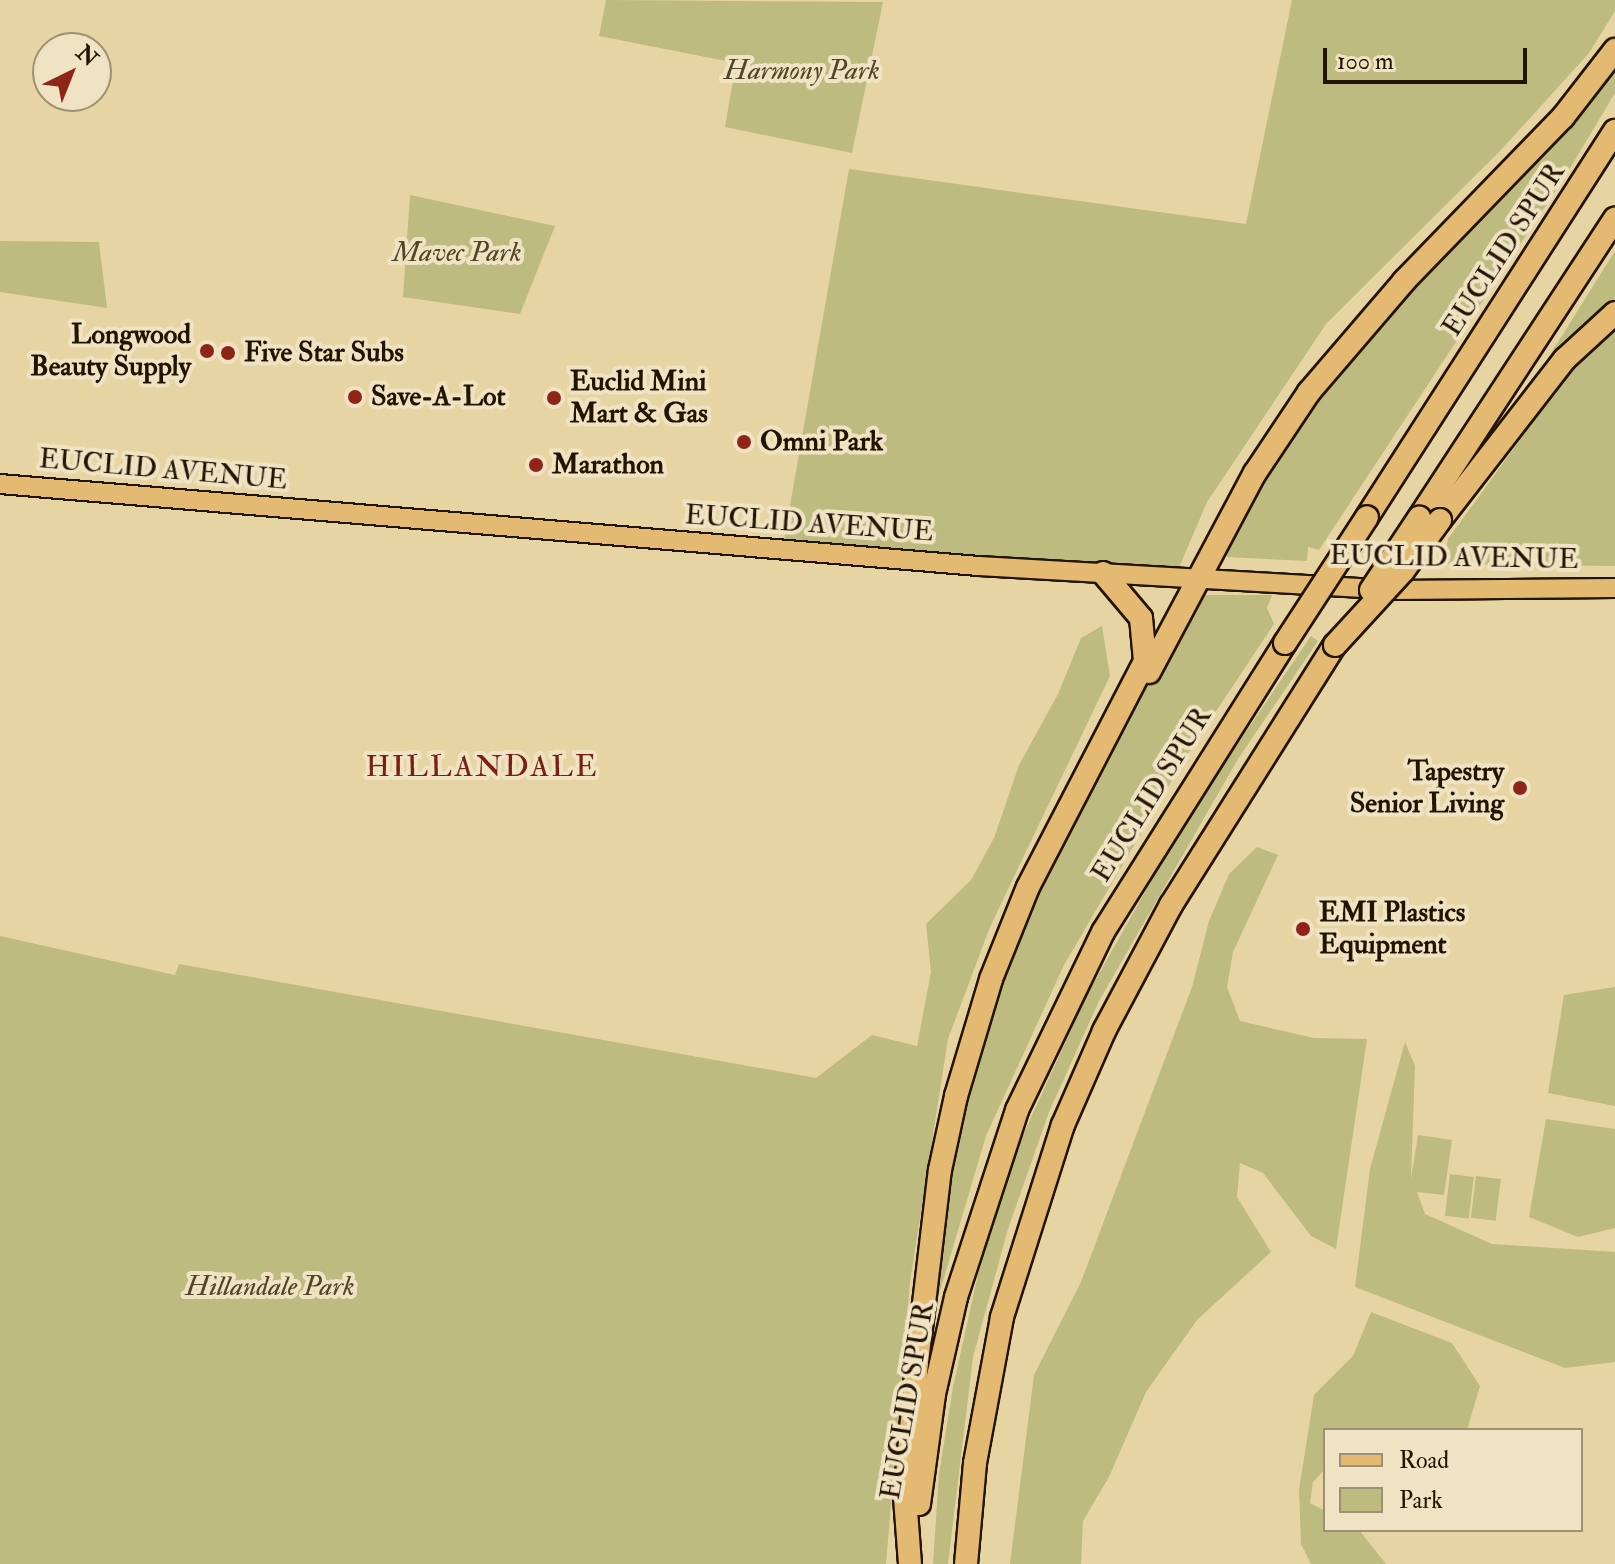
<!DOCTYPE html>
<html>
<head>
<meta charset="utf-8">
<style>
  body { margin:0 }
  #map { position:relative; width:1615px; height:1564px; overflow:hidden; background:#e7d4a3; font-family:"IM FELL Double Pica",serif }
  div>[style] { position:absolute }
  .green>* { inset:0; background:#bdbb80; transform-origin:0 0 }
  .roads { filter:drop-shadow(2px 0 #231301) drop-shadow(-2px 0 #231301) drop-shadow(0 2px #231301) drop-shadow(0 -2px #231301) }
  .primary>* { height:18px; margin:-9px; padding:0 9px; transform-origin:9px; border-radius:9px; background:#e4ba72 }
  .motorway>* { height:22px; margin:-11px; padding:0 11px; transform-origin:11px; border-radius:11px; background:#e4ba72 }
  .bridges { filter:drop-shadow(2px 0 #231301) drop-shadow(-2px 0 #231301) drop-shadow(0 2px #231301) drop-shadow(0 -2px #231301) }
  .motorway-bridge>* { height:22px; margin:-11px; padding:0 11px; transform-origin:11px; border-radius:11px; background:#e4ba72 }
  .dots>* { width:22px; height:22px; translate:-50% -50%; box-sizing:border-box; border:4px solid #efe3c3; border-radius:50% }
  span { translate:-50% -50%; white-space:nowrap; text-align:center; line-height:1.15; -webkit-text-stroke:8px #efe3c3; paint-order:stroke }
  .park-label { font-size:28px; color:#514527; font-style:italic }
  .street-label { font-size:28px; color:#231301 }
  .poi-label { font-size:28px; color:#231301; font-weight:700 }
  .right { translate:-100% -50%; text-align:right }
  .left { translate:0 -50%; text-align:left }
  .neighbourhood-label { font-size:30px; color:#7a1f14; letter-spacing:2px }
  .legend { position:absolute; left:1323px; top:1428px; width:260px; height:104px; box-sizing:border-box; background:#efe3c3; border:2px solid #9d9075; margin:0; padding:10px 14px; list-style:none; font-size:24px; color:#231301 }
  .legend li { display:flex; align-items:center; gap:16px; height:40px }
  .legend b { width:40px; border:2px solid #9d9075 }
  .north { position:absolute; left:32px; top:32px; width:80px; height:80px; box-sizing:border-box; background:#efe3c3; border:2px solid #9d9075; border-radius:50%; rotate:43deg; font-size:22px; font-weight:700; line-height:32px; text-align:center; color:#231301 }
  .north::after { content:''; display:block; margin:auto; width:28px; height:36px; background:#8f2418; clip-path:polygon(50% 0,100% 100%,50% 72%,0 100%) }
  .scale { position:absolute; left:1323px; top:48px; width:204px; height:36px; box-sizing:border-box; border:4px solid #231301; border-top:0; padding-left:10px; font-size:24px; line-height:28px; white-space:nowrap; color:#231301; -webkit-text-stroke:6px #efe3c3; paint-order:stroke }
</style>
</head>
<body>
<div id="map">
  <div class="green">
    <div style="clip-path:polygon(606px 0,883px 2px,852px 153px,725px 127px,736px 63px,599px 36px)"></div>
    <div style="clip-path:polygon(1292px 0,1615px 0,1615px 11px,1589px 53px,1501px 150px,1326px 324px,1207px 502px,1175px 577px,782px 551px,849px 169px,1246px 224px)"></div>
    <div style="clip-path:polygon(1615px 64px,1615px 93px,1569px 170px,1319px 550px,1308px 547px,1307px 561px,1227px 557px,1228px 545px,1264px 477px,1310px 403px)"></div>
    <div style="clip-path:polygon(410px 195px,555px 226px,520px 314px,403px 297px)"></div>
    <div style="clip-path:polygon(0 241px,99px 242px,107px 308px,0 292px)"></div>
    <div style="clip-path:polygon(1615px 251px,1615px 305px,1550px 369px,1543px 366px)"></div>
    <div style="clip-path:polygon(1615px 327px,1615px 566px,1443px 564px,1448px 539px,1588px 346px)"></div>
    <div style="clip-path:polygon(1203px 595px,1272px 595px,1267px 608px,1274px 624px,1185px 758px,1064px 965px,986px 1136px,935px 1308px,952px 1158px,1009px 959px,1049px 863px,1158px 664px)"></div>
    <div style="clip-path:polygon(1102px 626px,1110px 676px,990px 927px,948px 1039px,910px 1282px,886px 1564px,0 1564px,0 936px,175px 975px,179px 964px,816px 1078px,872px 1035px,917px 1046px,931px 972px,926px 924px,971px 880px,994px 838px,1019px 765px,1058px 694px,1081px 638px)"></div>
    <div style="clip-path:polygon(1311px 636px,1318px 641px,1238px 759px,1099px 1001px,1049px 1112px,1008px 1229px,973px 1357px,948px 1564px,933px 1564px,939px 1474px,953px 1387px,985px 1243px,1014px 1155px,1087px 995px,1184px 823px)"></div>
    <div style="clip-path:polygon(1257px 847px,1278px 855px,1233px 952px,1227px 987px,1240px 1021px,1314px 1038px,1367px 1039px,1336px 1249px,1311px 1236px,1263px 1173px,1240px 1163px,1237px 1197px,1271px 1252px,1197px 1320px,1146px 1392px,1109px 1477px,1083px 1521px,1081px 1564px,1010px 1564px,1034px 1375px,1081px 1282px,1192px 987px,1209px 921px,1229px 874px)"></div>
    <div style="clip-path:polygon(1615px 987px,1615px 1106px,1548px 1093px,1564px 995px)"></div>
    <div style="clip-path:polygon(1405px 1042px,1415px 1066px,1411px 1179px,1418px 1135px,1452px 1140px,1444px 1195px,1417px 1192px,1425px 1214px,1492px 1244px,1615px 1252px,1615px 1362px,1565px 1368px,1355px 1287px,1370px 1169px)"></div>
    <div style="clip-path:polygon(1546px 1119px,1615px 1129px,1615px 1228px,1578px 1237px,1529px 1217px)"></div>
    <div style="left:1450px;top:1174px;width:24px;height:42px;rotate:7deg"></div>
    <div style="left:1476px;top:1176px;width:25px;height:42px;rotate:7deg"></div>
    <div style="clip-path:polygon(1371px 1312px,1452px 1343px,1480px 1386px,1467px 1430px,1325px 1430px,1325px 1469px,1313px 1482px,1310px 1503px,1325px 1511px,1325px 1530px,1359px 1530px,1386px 1564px,1311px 1564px,1301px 1544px,1299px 1490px,1314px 1395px,1353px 1356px)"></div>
  </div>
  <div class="roads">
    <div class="primary">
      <div style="left:0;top:484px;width:982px;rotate:4.79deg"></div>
      <div style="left:979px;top:566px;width:415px;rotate:3.3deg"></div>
      <div style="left:1393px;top:590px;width:222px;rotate:-0.5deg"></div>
    </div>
    <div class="motorway">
      <div style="left:1367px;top:517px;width:459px;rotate:-57.3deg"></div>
      <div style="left:1419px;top:518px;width:358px;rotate:-56.8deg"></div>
      <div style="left:1440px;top:520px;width:204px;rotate:-52.2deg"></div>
      <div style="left:1565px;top:359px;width:68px;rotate:-42.6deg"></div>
      <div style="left:1149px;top:672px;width:225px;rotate:-62deg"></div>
      <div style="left:1255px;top:473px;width:97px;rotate:-56.3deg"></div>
      <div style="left:1309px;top:392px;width:146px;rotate:-49.4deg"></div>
      <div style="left:1404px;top:281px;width:228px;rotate:-45.9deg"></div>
      <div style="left:1563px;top:117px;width:85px;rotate:-52.2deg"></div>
      <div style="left:919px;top:1504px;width:111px;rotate:-82.2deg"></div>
      <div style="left:934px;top:1394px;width:99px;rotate:-77.2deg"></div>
      <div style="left:956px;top:1297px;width:197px;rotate:-71.9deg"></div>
      <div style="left:1017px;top:1110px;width:198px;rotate:-64.2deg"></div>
      <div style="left:1103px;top:932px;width:342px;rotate:-57.8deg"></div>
      <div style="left:910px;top:1564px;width:67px;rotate:-94.3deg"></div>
      <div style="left:905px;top:1497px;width:136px;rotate:-84.9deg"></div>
      <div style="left:917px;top:1362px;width:193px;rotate:-83.2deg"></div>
      <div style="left:940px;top:1170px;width:76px;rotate:-77.8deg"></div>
      <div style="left:956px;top:1096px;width:122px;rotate:-73.3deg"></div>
      <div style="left:991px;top:979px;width:99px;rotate:-68.1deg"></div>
      <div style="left:1028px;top:887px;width:254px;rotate:-62.6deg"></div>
      <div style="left:1145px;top:661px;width:43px;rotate:-95.3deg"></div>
      <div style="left:1141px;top:618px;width:59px;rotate:-130.2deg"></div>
      <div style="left:966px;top:1564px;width:101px;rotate:-84.9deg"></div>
      <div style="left:975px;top:1463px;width:148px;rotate:-79.5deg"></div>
      <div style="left:1002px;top:1317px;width:201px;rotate:-72.4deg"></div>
      <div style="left:1063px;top:1125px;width:103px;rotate:-66.4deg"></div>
      <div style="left:1104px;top:1031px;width:143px;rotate:-62deg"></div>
      <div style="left:1171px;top:905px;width:307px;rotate:-57.8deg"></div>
    </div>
  </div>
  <div class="bridges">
    <div class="motorway-bridge">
      <div style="left:1371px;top:590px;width:87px;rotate:-56.3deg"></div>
      <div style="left:1285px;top:643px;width:150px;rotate:-56.9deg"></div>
      <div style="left:1335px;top:645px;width:100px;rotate:-47.4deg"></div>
      <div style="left:1403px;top:571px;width:63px;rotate:-54deg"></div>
    </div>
  </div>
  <div class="dots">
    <div style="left:207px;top:351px;background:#8f2418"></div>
    <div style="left:228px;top:353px;background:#8f2418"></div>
    <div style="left:355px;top:397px;background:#8f2418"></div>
    <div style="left:554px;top:398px;background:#8f2418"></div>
    <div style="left:744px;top:442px;background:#8f2418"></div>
    <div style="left:536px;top:465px;background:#8f2418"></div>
    <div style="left:1520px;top:788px;background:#8f2418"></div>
    <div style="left:1303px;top:929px;background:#8f2418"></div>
  </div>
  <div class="park-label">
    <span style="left:802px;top:71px">Harmony Park</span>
    <span style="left:457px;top:253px">Mavec Park</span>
    <span style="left:270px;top:1287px">Hillandale Park</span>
  </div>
  <div class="street-label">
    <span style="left:1504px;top:250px;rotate:-57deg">EUCLID SPUR</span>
    <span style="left:163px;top:470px;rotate:5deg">EUCLID AVENUE</span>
    <span style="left:809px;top:524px;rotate:4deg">EUCLID AVENUE</span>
    <span style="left:1454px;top:558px;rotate:1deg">EUCLID AVENUE</span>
    <span style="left:1152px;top:795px;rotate:-58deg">EUCLID SPUR</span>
    <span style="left:908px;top:1401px;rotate:-80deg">EUCLID SPUR</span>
  </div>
  <div class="poi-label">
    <span class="right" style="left:191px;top:351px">Longwood<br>Beauty Supply</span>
    <span class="left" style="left:244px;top:353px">Five Star Subs</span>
    <span class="left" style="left:570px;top:398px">Euclid Mini<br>Mart &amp; Gas</span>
    <span class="left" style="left:371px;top:397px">Save-A-Lot</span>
    <span class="left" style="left:760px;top:442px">Omni Park</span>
    <span class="left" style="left:552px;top:465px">Marathon</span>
    <span class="right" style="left:1504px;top:788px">Tapestry<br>Senior Living</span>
    <span class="left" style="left:1319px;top:929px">EMI Plastics<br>Equipment</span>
  </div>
  <div class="neighbourhood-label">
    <span style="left:482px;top:767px">HILLANDALE</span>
  </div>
  <ul class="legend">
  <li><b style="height:10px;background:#e4ba72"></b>Road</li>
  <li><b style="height:22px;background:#bdbb80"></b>Park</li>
  </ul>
  <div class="north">N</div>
  <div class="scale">100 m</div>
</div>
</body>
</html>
